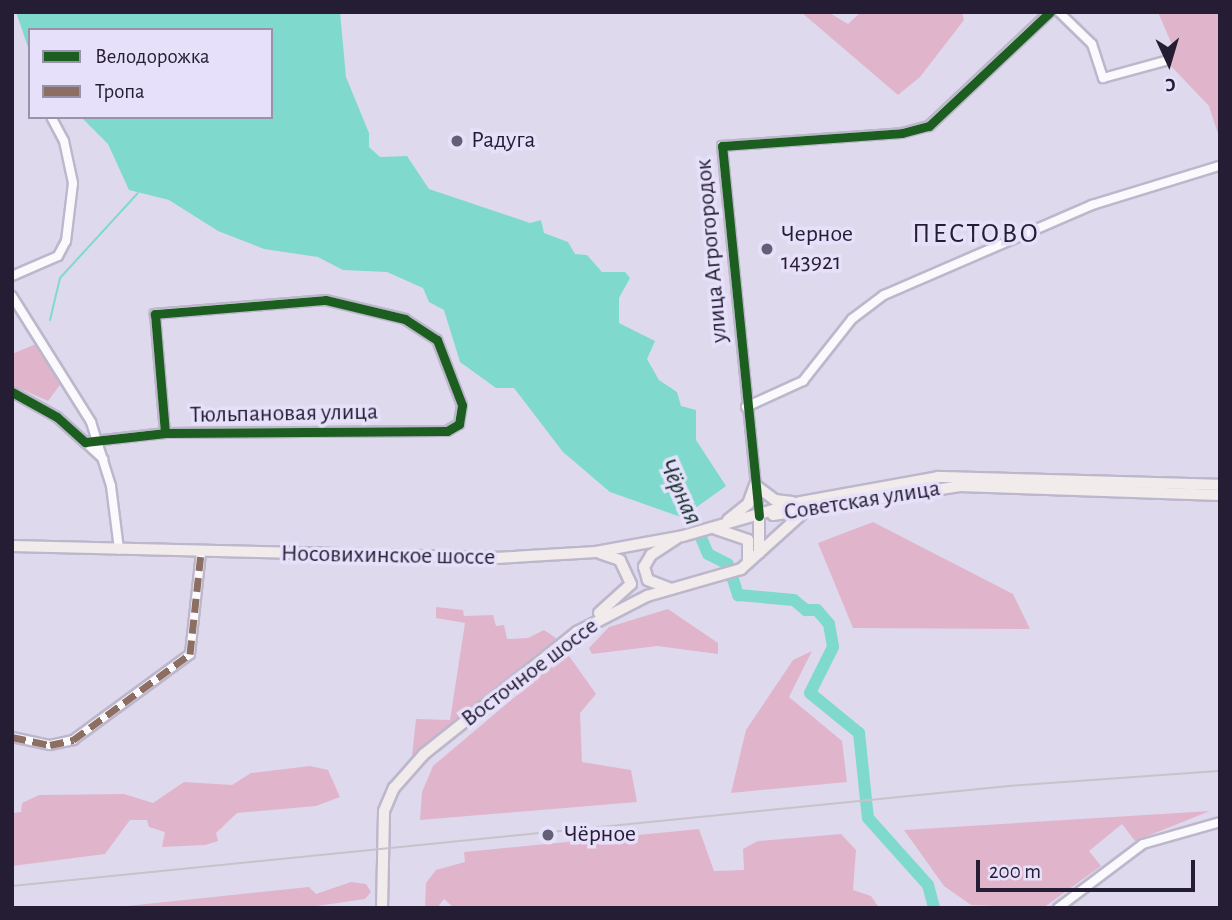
<!DOCTYPE html>
<html>
<head>
<meta charset="utf-8">
<style>
  body { margin:0 }
  #map { position:relative; width:1232px; height:920px; overflow:hidden; background:#dfd9ee; font-family:"Alegreya Sans",sans-serif }
  div>[style] { position:absolute }
  .green>* { inset:0; background:#e0b5cc }
  .water>* { inset:0; background:#7fdacd }
  .stream>* { height:2px; margin:-1px; padding:0 1px; transform-origin:1px; border-radius:1px; background:#7fdacd }
  .river>* { height:12px; margin:-6px; padding:0 6px; transform-origin:6px; border-radius:6px; background:#7fdacd }
  .roads { filter:drop-shadow(2px 0 #bdb7cc) drop-shadow(-2px 0 #bdb7cc) drop-shadow(0 2px #bdb7cc) drop-shadow(0 -2px #bdb7cc) }
  .minor>* { height:8px; margin:-4px; padding:0 4px; transform-origin:4px; border-radius:4px; background:#faf9fc }
  .major>* { height:10px; margin:-5px; padding:0 5px; transform-origin:5px; border-radius:5px; background:#f1eceb }
  .rail>* { height:2px; margin:-1px; padding:0 1px; transform-origin:1px; border-radius:1px; background:#c6c4c9 }
  .quiet>* { height:7px; margin-top:-3.5px; transform-origin:0; background:repeating-linear-gradient(90deg,#8d6e63 0 14px,transparent 0 21px) }
  .cycleway>* { height:9px; margin:-4.5px; padding:0 4.5px; transform-origin:4.5px; border-radius:4.5px; background:#1b5e20 }
  .dots>* { width:19px; height:19px; translate:-50% -50%; box-sizing:border-box; border:4px solid #e7e0fa; border-radius:50% }
  span { translate:-50% -50%; white-space:nowrap; text-align:center; line-height:1.15; -webkit-text-stroke:7px #e7e0fa; paint-order:stroke }
  .poi-label { font-size:24px; color:#241d34 }
  .left { translate:0 -50%; text-align:left }
  .street-label { font-size:24px; color:#241d34 }
  .water-label { font-size:26px; color:#132f29; font-style:italic }
  .quarter-label { font-size:28px; color:#241d34; letter-spacing:2px }
  .frame { position:absolute; inset:0; border:14px solid #241d34; pointer-events:none }
  .legend { position:absolute; left:28px; top:28px; width:245px; height:91px; box-sizing:border-box; background:#e7e0fa; border:2px solid #9992ab; margin:0; padding:9px 12px; list-style:none; font-size:21px; color:#241d34 }
  .legend li { display:flex; align-items:center; gap:14px; height:35px }
  .legend b { width:35px; border:2px solid #9992ab }
  .north { position:absolute; left:1134px; top:28px; width:70px; height:70px; -webkit-text-stroke:5px #e7e0fa; paint-order:stroke; rotate:176deg; font-size:19px; font-weight:700; line-height:28px; text-align:center; color:#241d34 }
  .north::after { content:''; display:block; margin:auto; width:24px; height:32px; background:#241d34; clip-path:polygon(50% 0,100% 100%,50% 72%,0 100%) }
  .scale { position:absolute; left:976px; top:860px; width:219px; height:32px; box-sizing:border-box; border:4px solid #241d34; border-top:0; padding-left:9px; font-size:21px; line-height:24px; white-space:nowrap; color:#241d34; -webkit-text-stroke:5px #e7e0fa; paint-order:stroke }
</style>
</head>
<body>
<div id="map">
  <div class="green">
    <div style="clip-path:polygon(801px 12px,828px 12px,848px 24px,861px 12px,962px 12px,964px 20px,920px 77px,898px 95px)"></div>
    <div style="clip-path:polygon(1158px 12px,1220px 12px,1220px 140px,1209px 106px,1169px 64px,1172px 45px)"></div>
    <div style="clip-path:polygon(36px 344px,62px 382px,48px 401px,12px 385px,12px 354px)"></div>
    <div style="clip-path:polygon(873px 522px,1013px 594px,1030px 629px,853px 628px,818px 543px)"></div>
    <div style="clip-path:polygon(436px 607px,463px 610px,464px 616px,493px 615px,496px 626px,504px 625px,507px 639px,528px 638px,544px 630px,559px 640px,412px 756px,416px 719px,450px 720px,465px 623px,436px 618px)"></div>
    <div style="clip-path:polygon(668px 609px,718px 643px,718px 654px,657px 646px,592px 654px,589px 648px,609px 627px)"></div>
    <div style="clip-path:polygon(812px 651px,789px 697px,842px 741px,847px 782px,731px 793px,746px 730px,793px 660px)"></div>
    <div style="clip-path:polygon(567px 653px,596px 694px,580px 713px,582px 762px,631px 770px,637px 802px,420px 820px,422px 792px,433px 766px)"></div>
    <div style="clip-path:polygon(310px 766px,328px 770px,340px 797px,316px 806px,237px 813px,216px 833px,218px 841px,205px 845px,162px 847px,165px 832px,149px 827px,147px 820px,130px 820px,105px 854px,12px 866px,12px 813px,21px 812px,22px 803px,39px 795px,124px 794px,153px 803px,184px 782px,232px 785px,251px 773px)"></div>
    <div style="clip-path:polygon(1210px 811px,1135px 841px,1122px 824px,1089px 851px,1101px 866px,1043px 908px,971px 905px,944px 886px,904px 830px)"></div>
    <div style="clip-path:polygon(699px 829px,714px 871px,744px 870px,743px 849px,758px 841px,841px 834px,856px 850px,853px 890px,871px 896px,879px 908px,454px 908px,444px 899px,437px 908px,425px 908px,426px 883px,436px 870px,465px 862px,464px 852px)"></div>
    <div style="clip-path:polygon(351px 882px,366px 884px,371px 892px,365px 899px,303px 908px,108px 908px,309px 887px,316px 894px)"></div>
  </div>
  <div class="water">
    <div style="clip-path:polygon(16px 12px,340px 12px,346px 77px,369px 133px,369px 147px,380px 157px,407px 156px,429px 189px,530px 223px,541px 220px,544px 233px,568px 242px,575px 254px,587px 255px,602px 272px,625px 272px,630px 278px,619px 298px,619px 323px,655px 341px,647px 359px,659px 380px,677px 392px,681px 406px,696px 410px,696px 440px,726px 486px,694px 509px,695px 522px,610px 492px,563px 452px,514px 388px,496px 388px,460px 362px,444px 310px,429px 302px,423px 288px,387px 272px,343px 270px,318px 257px,264px 249px,218px 231px,169px 200px,129px 190px,108px 144px,81px 117px,271px 117px,271px 30px,30px 30px,30px 53px)"></div>
  </div>
  <div class="stream">
    <div style="left:50px;top:320px;width:43px;rotate:-76.6deg"></div>
    <div style="left:60px;top:278px;width:115px;rotate:-47.5deg"></div>
  </div>
  <div class="river">
    <div style="left:688px;top:507px;width:51px;rotate:66.9deg"></div>
    <div style="left:708px;top:554px;width:22px;rotate:27deg"></div>
    <div style="left:728px;top:564px;width:33px;rotate:72deg"></div>
    <div style="left:738px;top:595px;width:56px;rotate:5.1deg"></div>
    <div style="left:794px;top:600px;width:16px;rotate:40deg"></div>
    <div style="left:806px;top:610px;width:11px"></div>
    <div style="left:817px;top:610px;width:18px;rotate:49deg"></div>
    <div style="left:829px;top:624px;width:23px;rotate:80deg"></div>
    <div style="left:833px;top:647px;width:51px;rotate:116.6deg"></div>
    <div style="left:810px;top:693px;width:63px;rotate:39.2deg"></div>
    <div style="left:859px;top:733px;width:85px;rotate:84deg"></div>
    <div style="left:868px;top:818px;width:90px;rotate:48.2deg"></div>
    <div style="left:928px;top:885px;width:24px;rotate:75deg"></div>
  </div>
  <div class="roads">
    <div class="minor">
      <div style="left:1059px;top:12px;width:46px;rotate:44.1deg"></div>
      <div style="left:1092px;top:44px;width:36px;rotate:72deg"></div>
      <div style="left:1103px;top:78px;width:64px;rotate:-15.3deg"></div>
      <div style="left:12px;top:276px;width:50px;rotate:-23.5deg"></div>
      <div style="left:58px;top:256px;width:17px;rotate:-62deg"></div>
      <div style="left:66px;top:241px;width:58px;rotate:-83.1deg"></div>
      <div style="left:73px;top:183px;width:43px;rotate:-102.1deg"></div>
      <div style="left:64px;top:141px;width:26px;rotate:-118deg"></div>
      <div style="left:12px;top:296px;width:149px;rotate:57.9deg"></div>
      <div style="left:91px;top:422px;width:67px;rotate:72.6deg"></div>
      <div style="left:111px;top:486px;width:64px;rotate:82.8deg"></div>
      <div style="left:12px;top:392px;width:51px;rotate:29.1deg"></div>
      <div style="left:57px;top:417px;width:38px;rotate:42deg"></div>
      <div style="left:85px;top:442px;width:81px;rotate:-6.4deg"></div>
      <div style="left:165px;top:433px;width:282px;rotate:-0.4deg"></div>
      <div style="left:447px;top:431px;width:14px;rotate:-30deg"></div>
      <div style="left:459px;top:424px;width:19px;rotate:-81deg"></div>
      <div style="left:462px;top:405px;width:70px;rotate:-111deg"></div>
      <div style="left:437px;top:340px;width:38px;rotate:-147deg"></div>
      <div style="left:405px;top:319px;width:82px;rotate:-166.6deg"></div>
      <div style="left:325px;top:300px;width:171px;rotate:175.3deg"></div>
      <div style="left:155px;top:314px;width:119px;rotate:85.2deg"></div>
      <div style="left:746px;top:407px;width:63px;rotate:-24.5deg"></div>
      <div style="left:803px;top:381px;width:79px;rotate:-51.7deg"></div>
      <div style="left:852px;top:319px;width:40px;rotate:-37deg"></div>
      <div style="left:884px;top:295px;width:227px;rotate:-23.4deg"></div>
      <div style="left:1092px;top:205px;width:133px;rotate:-17.1deg"></div>
      <div style="left:85px;top:442px;width:25px;rotate:43deg"></div>
      <div style="left:759px;top:516px;width:372px;rotate:-95.7deg"></div>
      <div style="left:722px;top:146px;width:180px;rotate:-4.1deg"></div>
      <div style="left:902px;top:133px;width:28px;rotate:-15deg"></div>
      <div style="left:929px;top:126px;width:166px;rotate:-43.3deg"></div>
      <div style="left:12px;top:737px;width:39px;rotate:12deg"></div>
      <div style="left:50px;top:745px;width:24px;rotate:-12deg"></div>
      <div style="left:73px;top:740px;width:145px;rotate:-36.3deg"></div>
      <div style="left:190px;top:654px;width:103px;rotate:-83.8deg"></div>
      <div style="left:1058px;top:908px;width:106px;rotate:-37deg"></div>
      <div style="left:1143px;top:844px;width:80px;rotate:-15.9deg"></div>
    </div>
    <div class="major">
      <div style="left:773px;top:515px;width:189px;rotate:-8.8deg"></div>
      <div style="left:960px;top:486px;width:260px;rotate:2deg"></div>
      <div style="left:759px;top:516px;width:37px;rotate:90deg"></div>
      <div style="left:728px;top:520px;width:26px;rotate:-39deg"></div>
      <div style="left:748px;top:504px;width:20px;rotate:-70deg"></div>
      <div style="left:755px;top:485px;width:25px;rotate:37deg"></div>
      <div style="left:775px;top:500px;width:17px;rotate:7deg"></div>
      <div style="left:716px;top:529px;width:34px;rotate:19deg"></div>
      <div style="left:748px;top:540px;width:22px;rotate:90deg"></div>
      <div style="left:12px;top:546px;width:484px;rotate:1.4deg"></div>
      <div style="left:496px;top:558px;width:100px;rotate:-3.4deg"></div>
      <div style="left:596px;top:552px;width:88px;rotate:-10.4deg"></div>
      <div style="left:683px;top:536px;width:123px;rotate:-16.1deg"></div>
      <div style="left:801px;top:502px;width:139px;rotate:-10.3deg"></div>
      <div style="left:938px;top:477px;width:282px;rotate:1.6deg"></div>
      <div style="left:671px;top:589px;width:25px;rotate:-159deg"></div>
      <div style="left:648px;top:580px;width:14px;rotate:-107deg"></div>
      <div style="left:644px;top:567px;width:14px;rotate:-60deg"></div>
      <div style="left:651px;top:555px;width:30px;rotate:-33deg"></div>
      <div style="left:599px;top:613px;width:43px;rotate:-42.2deg"></div>
      <div style="left:631px;top:584px;width:26px;rotate:-115deg"></div>
      <div style="left:620px;top:560px;width:21px;rotate:-161deg"></div>
      <div style="left:382px;top:908px;width:97px;rotate:-88.8deg"></div>
      <div style="left:384px;top:811px;width:25px;rotate:-67deg"></div>
      <div style="left:394px;top:788px;width:45px;rotate:-48.6deg"></div>
      <div style="left:424px;top:754px;width:196px;rotate:-38.6deg"></div>
      <div style="left:577px;top:632px;width:79px;rotate:-27.2deg"></div>
      <div style="left:647px;top:596px;width:98px;rotate:-16deg"></div>
      <div style="left:741px;top:569px;width:84px;rotate:-42.1deg"></div>
    </div>
  </div>
  <div class="rail">
    <div style="left:12px;top:886px;width:1002px;rotate:-5.73deg"></div>
    <div style="left:1009px;top:786px;width:212px;rotate:-4.1deg"></div>
  </div>
  <div class="quiet">
    <div style="left:12px;top:737px;width:39px;rotate:12deg"></div>
    <div style="left:50px;top:745px;width:24px;rotate:-12deg"></div>
    <div style="left:73px;top:740px;width:145px;rotate:-36.3deg"></div>
    <div style="left:190px;top:654px;width:103px;rotate:-83.8deg"></div>
  </div>
  <div class="cycleway">
    <div style="left:12px;top:392px;width:51px;rotate:29.1deg"></div>
    <div style="left:57px;top:417px;width:38px;rotate:42deg"></div>
    <div style="left:85px;top:442px;width:81px;rotate:-6.4deg"></div>
    <div style="left:165px;top:433px;width:282px;rotate:-0.4deg"></div>
    <div style="left:447px;top:431px;width:14px;rotate:-30deg"></div>
    <div style="left:459px;top:424px;width:19px;rotate:-81deg"></div>
    <div style="left:462px;top:405px;width:70px;rotate:-111deg"></div>
    <div style="left:437px;top:340px;width:38px;rotate:-147deg"></div>
    <div style="left:405px;top:319px;width:82px;rotate:-166.6deg"></div>
    <div style="left:325px;top:300px;width:171px;rotate:175.3deg"></div>
    <div style="left:155px;top:314px;width:119px;rotate:85.2deg"></div>
    <div style="left:759px;top:516px;width:372px;rotate:-95.7deg"></div>
    <div style="left:722px;top:146px;width:180px;rotate:-4.1deg"></div>
    <div style="left:902px;top:133px;width:28px;rotate:-15deg"></div>
    <div style="left:929px;top:126px;width:166px;rotate:-43.3deg"></div>
  </div>
  <div class="dots">
    <div style="left:457px;top:141px;background:#655f75"></div>
    <div style="left:767px;top:249px;background:#655f75"></div>
    <div style="left:548px;top:835px;background:#655f75"></div>
  </div>
  <div class="poi-label">
    <span class="left" style="left:471px;top:141px">Радуга</span>
    <span class="left" style="left:781px;top:249px">Черное<br>143921</span>
    <span class="left" style="left:564px;top:835px">Чёрное</span>
  </div>
  <div class="street-label">
    <span style="left:712px;top:251px;rotate:-95deg">улица Агрогородок</span>
    <span style="left:284px;top:414px;rotate:-1deg">Тюльпановая улица</span>
    <span style="left:862px;top:501px;rotate:-9deg">Советская улица</span>
    <span style="left:388px;top:556px;rotate:1deg">Носовихинское шоссе</span>
    <span style="left:530px;top:673px;rotate:-37deg">Восточное шоссе</span>
  </div>
  <div class="water-label">
    <span style="left:680px;top:492px;rotate:66deg">Чёрная</span>
  </div>
  <div class="quarter-label">
    <span style="left:976px;top:234px">ПЕСТОВО</span>
  </div>
  <div class="frame"></div>
  <ul class="legend">
  <li><b style="height:9px;background:#1b5e20"></b>Велодорожка</li>
  <li><b style="height:9px;background:#8d6e63"></b>Тропа</li>
  </ul>
  <div class="north">С</div>
  <div class="scale">200 m</div>
</div>
</body>
</html>
